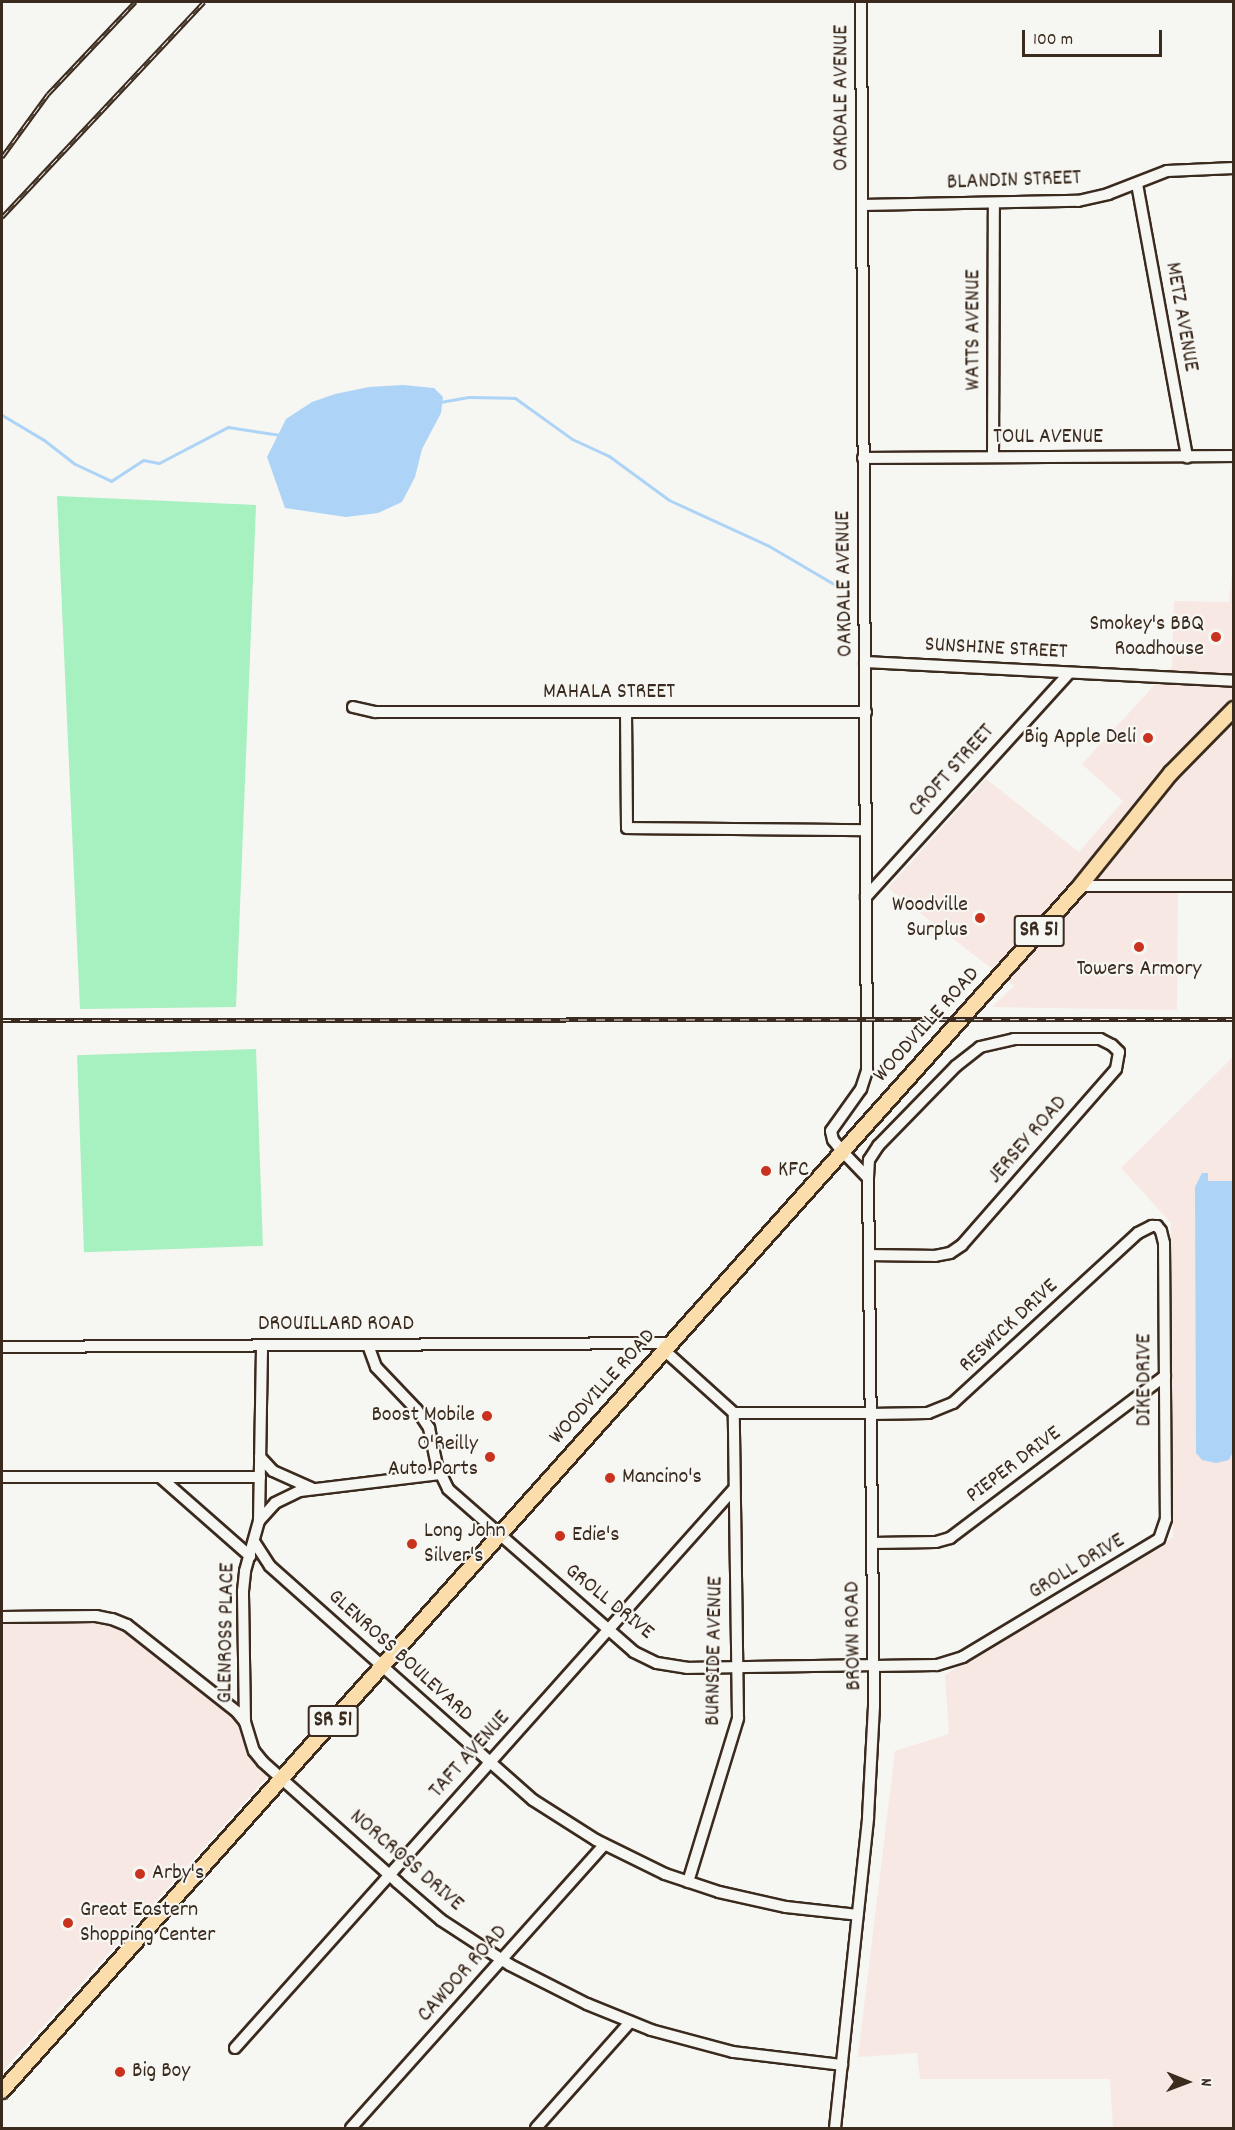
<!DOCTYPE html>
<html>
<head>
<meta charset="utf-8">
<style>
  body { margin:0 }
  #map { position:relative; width:1235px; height:2130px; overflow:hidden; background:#f6f6f2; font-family:Dekko,sans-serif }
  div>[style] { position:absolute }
  .built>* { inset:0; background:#f7e8e4 }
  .green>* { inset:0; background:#a7f0bf; transform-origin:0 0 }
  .water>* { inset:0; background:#add4f7 }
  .stream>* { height:3px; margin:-1.5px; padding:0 1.5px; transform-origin:1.5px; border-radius:1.5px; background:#add4f7 }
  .roads { filter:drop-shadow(2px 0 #3b2a1e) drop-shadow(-2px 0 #3b2a1e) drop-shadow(0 2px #3b2a1e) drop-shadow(0 -2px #3b2a1e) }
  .minor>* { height:10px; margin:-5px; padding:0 5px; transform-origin:5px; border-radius:5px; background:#f6f6f2 }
  .major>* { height:14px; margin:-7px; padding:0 7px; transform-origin:7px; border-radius:7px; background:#fbddab }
  .rail>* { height:5px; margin-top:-2.5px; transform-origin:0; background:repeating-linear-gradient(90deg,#f6f6f2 0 9px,#3b2a1e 0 18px); box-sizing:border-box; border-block:2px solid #3b2a1e }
  .dots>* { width:16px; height:16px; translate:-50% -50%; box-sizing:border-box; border:3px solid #f6f6f2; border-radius:50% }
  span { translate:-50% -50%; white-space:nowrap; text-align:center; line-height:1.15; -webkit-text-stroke:4.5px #f6f6f2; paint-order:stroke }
  .shield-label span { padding:2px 4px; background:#f6f6f2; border:2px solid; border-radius:4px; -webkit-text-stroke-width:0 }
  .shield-label { font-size:21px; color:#3b2a1e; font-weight:700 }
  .street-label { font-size:22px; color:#3b2a1e }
  .poi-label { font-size:22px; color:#3b2a1e }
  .right { translate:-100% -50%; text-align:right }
  .left { translate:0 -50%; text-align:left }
  .frame { position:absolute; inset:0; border:3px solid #3b2a1e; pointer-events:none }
  .north { position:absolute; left:1157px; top:2052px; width:60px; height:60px; -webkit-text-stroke:4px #f6f6f2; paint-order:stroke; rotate:91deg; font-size:16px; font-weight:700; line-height:24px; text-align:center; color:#3b2a1e }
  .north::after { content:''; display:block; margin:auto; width:21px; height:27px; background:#3b2a1e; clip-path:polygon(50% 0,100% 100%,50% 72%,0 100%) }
  .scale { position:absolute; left:1022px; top:30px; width:140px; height:27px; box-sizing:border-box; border:3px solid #3b2a1e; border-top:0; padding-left:8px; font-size:18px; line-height:21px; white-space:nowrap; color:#3b2a1e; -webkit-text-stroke:4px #f6f6f2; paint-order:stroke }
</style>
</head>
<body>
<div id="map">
  <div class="built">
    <div style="clip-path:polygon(1233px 565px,1233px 880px,1178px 880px,1177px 1010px,992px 1007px,1014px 986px,888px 888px,986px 779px,1079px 852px,1123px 801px,1082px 764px,1172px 666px,1174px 601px,1229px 602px)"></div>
    <div style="clip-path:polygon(1233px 1057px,1233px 2128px,1113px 2128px,1110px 2079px,920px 2079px,917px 2053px,858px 2057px,895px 1751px,949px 1734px,945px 1675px,1173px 1537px,1171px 1223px,1121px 1168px)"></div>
    <div style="clip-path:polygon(2px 1623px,98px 1623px,125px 1632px,237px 1720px,269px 1775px,2px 2072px)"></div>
  </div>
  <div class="green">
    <div style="clip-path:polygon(57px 496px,256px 505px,236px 1007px,80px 1009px)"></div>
    <div style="left:256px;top:1049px;width:197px;height:179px;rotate:88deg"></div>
  </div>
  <div class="water">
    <div style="clip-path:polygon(403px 385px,434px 388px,443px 397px,441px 413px,422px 449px,415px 477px,402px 502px,378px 513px,346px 517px,285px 508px,267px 457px,286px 419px,312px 402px,335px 394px,369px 387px)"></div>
    <div style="clip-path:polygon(1202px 1173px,1208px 1173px,1208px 1181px,1234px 1181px,1233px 1452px,1229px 1460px,1216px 1463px,1202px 1460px,1196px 1453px,1195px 1187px)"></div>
  </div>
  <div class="stream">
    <div style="left:440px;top:402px;width:29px;rotate:-10deg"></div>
    <div style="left:469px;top:397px;width:46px;rotate:1.2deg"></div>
    <div style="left:515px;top:398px;width:70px;rotate:35.7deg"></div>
    <div style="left:572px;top:439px;width:41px;rotate:24.7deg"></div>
    <div style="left:609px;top:456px;width:74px;rotate:36.3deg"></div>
    <div style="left:669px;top:500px;width:110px;rotate:24.7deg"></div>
    <div style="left:769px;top:546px;width:81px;rotate:30.4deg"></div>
    <div style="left:2px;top:415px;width:49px;rotate:30.8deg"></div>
    <div style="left:44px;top:440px;width:39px;rotate:38deg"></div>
    <div style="left:75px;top:464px;width:40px;rotate:25deg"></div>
    <div style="left:111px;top:481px;width:38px;rotate:-33deg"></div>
    <div style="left:143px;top:460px;width:16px;rotate:11deg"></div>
    <div style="left:159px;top:463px;width:78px;rotate:-27.6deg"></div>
    <div style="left:228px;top:427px;width:53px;rotate:8.7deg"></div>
  </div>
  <div class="roads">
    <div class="minor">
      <div style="left:1137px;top:184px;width:278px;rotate:79.6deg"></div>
      <div style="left:862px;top:205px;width:216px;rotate:-1.1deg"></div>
      <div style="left:1078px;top:201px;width:31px;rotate:-13deg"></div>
      <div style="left:1108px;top:194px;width:63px;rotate:-21.3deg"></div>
      <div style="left:1167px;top:171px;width:67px;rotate:-2.6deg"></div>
      <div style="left:993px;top:457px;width:254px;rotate:-89.8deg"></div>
      <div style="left:863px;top:458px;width:371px;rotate:-0.3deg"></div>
      <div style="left:865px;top:662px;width:369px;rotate:2.9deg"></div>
      <div style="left:353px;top:707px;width:23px;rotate:13deg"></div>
      <div style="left:375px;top:712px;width:491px"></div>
      <div style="left:626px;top:712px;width:116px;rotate:89.5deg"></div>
      <div style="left:627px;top:828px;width:239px;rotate:0.5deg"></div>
      <div style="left:1080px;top:886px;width:154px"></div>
      <div style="left:866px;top:897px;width:302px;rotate:-47.8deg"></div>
      <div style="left:868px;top:1178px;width:18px;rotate:-87deg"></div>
      <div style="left:869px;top:1160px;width:17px;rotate:-57deg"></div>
      <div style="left:878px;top:1146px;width:112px;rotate:-45.7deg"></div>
      <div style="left:956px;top:1066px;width:31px;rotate:-38deg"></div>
      <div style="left:980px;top:1047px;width:35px;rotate:-13deg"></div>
      <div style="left:1014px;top:1039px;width:86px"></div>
      <div style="left:1100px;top:1039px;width:13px;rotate:27deg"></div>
      <div style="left:1112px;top:1045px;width:10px;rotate:45deg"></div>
      <div style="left:1119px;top:1052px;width:17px;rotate:100deg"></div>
      <div style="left:1116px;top:1069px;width:234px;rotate:131.2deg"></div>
      <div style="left:962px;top:1245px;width:14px;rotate:146deg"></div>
      <div style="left:950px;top:1253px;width:15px;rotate:169deg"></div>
      <div style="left:935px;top:1256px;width:64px;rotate:-179.1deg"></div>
      <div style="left:368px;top:1345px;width:23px;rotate:70deg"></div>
      <div style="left:376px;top:1367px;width:59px;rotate:46.4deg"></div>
      <div style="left:417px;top:1410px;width:22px;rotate:56deg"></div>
      <div style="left:429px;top:1428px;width:39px;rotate:78deg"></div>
      <div style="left:437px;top:1466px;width:25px;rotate:64deg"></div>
      <div style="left:448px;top:1489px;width:247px;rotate:41.2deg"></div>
      <div style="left:634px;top:1652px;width:25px;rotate:26deg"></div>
      <div style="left:657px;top:1663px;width:30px;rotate:9deg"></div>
      <div style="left:687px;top:1668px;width:187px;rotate:-0.9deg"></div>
      <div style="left:2px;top:1347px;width:668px;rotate:-0.34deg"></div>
      <div style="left:664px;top:1350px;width:94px;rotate:42deg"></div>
      <div style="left:734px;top:1413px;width:136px"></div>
      <div style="left:870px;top:1414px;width:58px;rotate:-1deg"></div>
      <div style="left:928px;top:1413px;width:27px;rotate:-22deg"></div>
      <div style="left:953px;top:1403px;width:251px;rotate:-42.6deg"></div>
      <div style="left:1138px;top:1233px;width:16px;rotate:-27deg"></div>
      <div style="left:1152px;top:1226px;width:5px"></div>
      <div style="left:1157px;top:1226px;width:6px;rotate:51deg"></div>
      <div style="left:1161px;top:1231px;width:12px;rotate:76deg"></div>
      <div style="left:1164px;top:1243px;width:276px;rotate:89.6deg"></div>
      <div style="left:1166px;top:1519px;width:21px;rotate:109deg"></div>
      <div style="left:1159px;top:1539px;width:229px;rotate:149deg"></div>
      <div style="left:963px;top:1657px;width:28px;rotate:163deg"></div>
      <div style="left:936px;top:1665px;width:62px;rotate:179.1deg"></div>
      <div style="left:260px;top:1457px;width:19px;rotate:47deg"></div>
      <div style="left:273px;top:1471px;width:42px;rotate:24.1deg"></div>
      <div style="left:2px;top:1477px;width:258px"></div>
      <div style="left:160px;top:1477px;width:120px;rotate:41.3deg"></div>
      <div style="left:259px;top:1521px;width:24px;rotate:-48deg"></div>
      <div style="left:275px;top:1503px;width:28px;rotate:-26deg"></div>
      <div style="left:300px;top:1491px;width:141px;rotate:-6.9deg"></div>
      <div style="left:255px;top:1543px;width:27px;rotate:57deg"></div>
      <div style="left:270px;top:1566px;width:295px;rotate:41.7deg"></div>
      <div style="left:490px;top:1762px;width:57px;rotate:41.5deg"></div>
      <div style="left:533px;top:1800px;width:75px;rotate:32.4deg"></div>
      <div style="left:596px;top:1840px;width:77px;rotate:26.2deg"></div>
      <div style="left:665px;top:1874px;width:57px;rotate:18.4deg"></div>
      <div style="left:719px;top:1892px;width:69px;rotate:12.6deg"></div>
      <div style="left:786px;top:1907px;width:72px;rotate:6.3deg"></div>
      <div style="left:872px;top:1543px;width:64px;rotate:-0.9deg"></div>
      <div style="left:936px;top:1542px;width:15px;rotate:-16deg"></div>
      <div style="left:950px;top:1538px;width:269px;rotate:-37deg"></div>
      <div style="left:2px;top:1617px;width:94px;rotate:-0.6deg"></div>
      <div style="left:96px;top:1616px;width:16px;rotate:11deg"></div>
      <div style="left:112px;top:1619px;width:16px;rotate:22deg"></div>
      <div style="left:127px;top:1625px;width:140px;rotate:38.3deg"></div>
      <div style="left:237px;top:1712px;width:13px;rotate:51deg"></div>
      <div style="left:245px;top:1722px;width:30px;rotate:73deg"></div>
      <div style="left:254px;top:1751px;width:14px;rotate:51deg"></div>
      <div style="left:263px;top:1762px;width:180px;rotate:41.8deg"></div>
      <div style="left:397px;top:1882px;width:58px;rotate:40.8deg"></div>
      <div style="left:441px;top:1920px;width:82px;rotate:33.1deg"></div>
      <div style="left:510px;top:1965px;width:86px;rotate:26.9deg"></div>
      <div style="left:587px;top:2004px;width:69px;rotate:22.1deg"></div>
      <div style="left:651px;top:2030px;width:85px;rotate:15deg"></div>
      <div style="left:733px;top:2052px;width:110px;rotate:6.8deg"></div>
      <div style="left:245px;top:1722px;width:131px;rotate:-90.9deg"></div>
      <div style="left:243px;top:1591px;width:20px;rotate:-84deg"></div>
      <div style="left:245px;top:1571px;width:52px;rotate:-74.4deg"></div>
      <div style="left:259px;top:1521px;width:176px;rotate:-89deg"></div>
      <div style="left:688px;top:1882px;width:171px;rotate:-73deg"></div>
      <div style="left:738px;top:1718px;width:305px;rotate:-90.8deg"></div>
      <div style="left:235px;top:2048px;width:749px;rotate:-48.25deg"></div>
      <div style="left:351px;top:2128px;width:380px;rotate:-48.2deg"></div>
      <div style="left:536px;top:2128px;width:142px;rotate:-48.4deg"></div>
      <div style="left:835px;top:2128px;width:313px;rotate:-83.9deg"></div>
      <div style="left:868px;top:1817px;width:112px;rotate:-86.9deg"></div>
      <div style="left:874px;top:1705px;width:527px;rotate:-90.65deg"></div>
      <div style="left:868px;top:1178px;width:37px;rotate:-134deg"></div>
      <div style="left:842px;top:1151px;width:14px;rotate:-129deg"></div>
      <div style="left:833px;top:1140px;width:9px;rotate:-103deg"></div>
      <div style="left:831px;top:1131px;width:52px;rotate:-54.5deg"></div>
      <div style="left:861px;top:1089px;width:20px;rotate:-72deg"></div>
      <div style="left:867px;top:1070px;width:1068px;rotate:-90.32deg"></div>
    </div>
    <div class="major">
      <div style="left:2px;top:2091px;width:1617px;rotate:-48.18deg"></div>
      <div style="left:1080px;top:886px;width:145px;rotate:-51.2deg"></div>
      <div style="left:1171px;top:773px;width:90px;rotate:-45.5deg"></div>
    </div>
  </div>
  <div class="rail">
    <div style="left:2px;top:157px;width:78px;rotate:-53.9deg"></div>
    <div style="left:48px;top:94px;width:127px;rotate:-46.6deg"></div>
    <div style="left:2px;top:217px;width:295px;rotate:-46.8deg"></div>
    <div style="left:2px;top:1020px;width:1232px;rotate:-0.05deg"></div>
  </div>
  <div class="dots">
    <div style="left:1216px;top:637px;background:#c8321e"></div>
    <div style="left:1148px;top:738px;background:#c8321e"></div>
    <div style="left:980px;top:918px;background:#c8321e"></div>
    <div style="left:1139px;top:947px;background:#c8321e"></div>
    <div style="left:766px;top:1171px;background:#c8321e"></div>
    <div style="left:487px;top:1416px;background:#c8321e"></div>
    <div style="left:490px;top:1457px;background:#c8321e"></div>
    <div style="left:610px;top:1478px;background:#c8321e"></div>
    <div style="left:560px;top:1536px;background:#c8321e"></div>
    <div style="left:412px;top:1544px;background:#c8321e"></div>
    <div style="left:140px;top:1874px;background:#c8321e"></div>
    <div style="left:68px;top:1923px;background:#c8321e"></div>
    <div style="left:120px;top:2072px;background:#c8321e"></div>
  </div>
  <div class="shield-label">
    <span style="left:1039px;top:931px">SR 51</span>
    <span style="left:333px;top:1721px">SR 51</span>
  </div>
  <div class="street-label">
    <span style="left:842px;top:98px;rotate:-90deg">OAKDALE AVENUE</span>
    <span style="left:1014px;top:181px;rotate:-2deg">BLANDIN STREET</span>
    <span style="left:1181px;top:317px;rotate:80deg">METZ AVENUE</span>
    <span style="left:974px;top:330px;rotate:-90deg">WATTS AVENUE</span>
    <span style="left:1048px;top:438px">TOUL AVENUE</span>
    <span style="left:845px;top:584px;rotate:-91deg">OAKDALE AVENUE</span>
    <span style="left:996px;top:649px;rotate:3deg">SUNSHINE STREET</span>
    <span style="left:609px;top:693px">MAHALA STREET</span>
    <span style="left:952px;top:771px;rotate:-48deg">CROFT STREET</span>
    <span style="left:927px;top:1025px;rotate:-48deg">WOODVILLE ROAD</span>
    <span style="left:1028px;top:1140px;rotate:-49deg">JERSEY ROAD</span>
    <span style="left:336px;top:1325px">DROUILLARD ROAD</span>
    <span style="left:1009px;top:1326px;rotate:-43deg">RESWICK DRIVE</span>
    <span style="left:1145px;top:1380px;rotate:-90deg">DIKE DRIVE</span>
    <span style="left:603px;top:1387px;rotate:-48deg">WOODVILLE ROAD</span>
    <span style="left:1014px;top:1465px;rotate:-37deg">PIEPER DRIVE</span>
    <span style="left:1077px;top:1567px;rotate:-31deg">GROLL DRIVE</span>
    <span style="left:609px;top:1602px;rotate:39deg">GROLL DRIVE</span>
    <span style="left:227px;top:1633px;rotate:-89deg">GLENROSS PLACE</span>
    <span style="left:854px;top:1636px;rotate:-91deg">BROWN ROAD</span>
    <span style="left:715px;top:1651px;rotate:-89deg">BURNSIDE AVENUE</span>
    <span style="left:400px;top:1656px;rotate:42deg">GLENROSS BOULEVARD</span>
    <span style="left:470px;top:1755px;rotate:-48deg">TAFT AVENUE</span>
    <span style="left:406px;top:1861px;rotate:41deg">NORCROSS DRIVE</span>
    <span style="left:463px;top:1974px;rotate:-48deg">CAWDOR ROAD</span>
  </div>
  <div class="poi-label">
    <span class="right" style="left:1204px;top:637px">Smokey's BBQ<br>Roadhouse</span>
    <span class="right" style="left:1136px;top:738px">Big Apple Deli</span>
    <span class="right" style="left:968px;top:918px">Woodville<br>Surplus</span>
    <span style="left:1139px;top:970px">Towers Armory</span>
    <span class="left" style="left:778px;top:1171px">KFC</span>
    <span class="right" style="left:475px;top:1416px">Boost Mobile</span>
    <span class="right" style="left:478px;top:1457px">O'Reilly<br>Auto Parts</span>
    <span class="left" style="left:622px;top:1478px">Mancino's</span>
    <span class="left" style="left:424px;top:1544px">Long John<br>Silver's</span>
    <span class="left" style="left:572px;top:1536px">Edie's</span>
    <span class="left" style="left:152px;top:1874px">Arby's</span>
    <span class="left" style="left:80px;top:1923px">Great Eastern<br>Shopping Center</span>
    <span class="left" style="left:132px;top:2072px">Big Boy</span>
  </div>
  <div class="frame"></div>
  <div class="north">N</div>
  <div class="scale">100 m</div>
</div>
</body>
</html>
